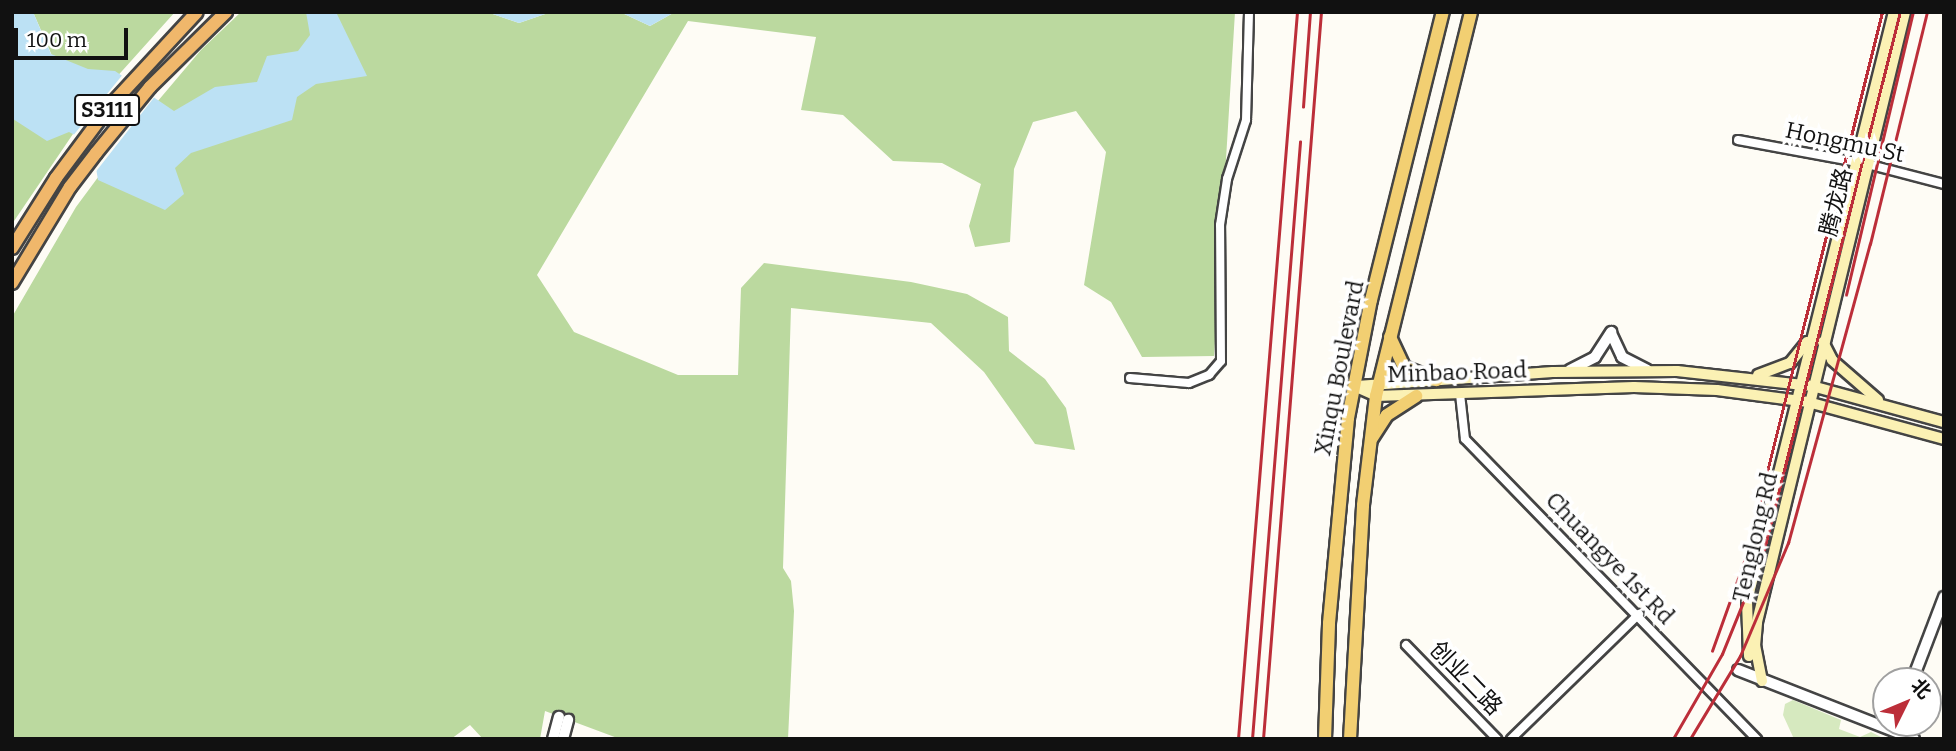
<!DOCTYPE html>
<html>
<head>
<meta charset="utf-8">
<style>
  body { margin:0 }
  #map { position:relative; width:1956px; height:751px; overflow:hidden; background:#fefcf5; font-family:Bitter,"Noto Sans SC",serif }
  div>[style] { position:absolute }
  .green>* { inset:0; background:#d6e9bf }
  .forest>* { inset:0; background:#bbd99f }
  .water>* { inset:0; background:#bce1f4 }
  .pier>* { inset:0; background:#fefcf5 }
  .roads { filter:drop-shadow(2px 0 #444) drop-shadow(-2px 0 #444) drop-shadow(0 2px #444) drop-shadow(0 -2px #444) }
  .minor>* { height:8px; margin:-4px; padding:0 4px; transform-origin:4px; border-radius:4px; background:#fff }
  .tertiary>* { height:10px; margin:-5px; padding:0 5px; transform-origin:5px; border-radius:5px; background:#fff }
  .secondary>* { height:10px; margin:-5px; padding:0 5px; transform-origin:5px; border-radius:5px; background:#fbf1b4 }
  .primary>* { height:12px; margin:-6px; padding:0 6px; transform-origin:6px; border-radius:6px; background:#f2cf72 }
  .trunk>* { height:12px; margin:-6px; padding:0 6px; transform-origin:6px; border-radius:6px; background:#f0b76b }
  .rail>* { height:2.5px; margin:-1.25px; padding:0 1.25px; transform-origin:1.25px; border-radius:1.25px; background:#bc2e39 }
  span { translate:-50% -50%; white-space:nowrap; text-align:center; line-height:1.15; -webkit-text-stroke:7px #fff; paint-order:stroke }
  .shield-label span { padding:2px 5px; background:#fff; border:2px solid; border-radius:5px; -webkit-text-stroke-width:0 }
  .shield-label { font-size:21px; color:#111; font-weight:700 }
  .street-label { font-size:23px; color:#111 }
  .frame { position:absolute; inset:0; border:14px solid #111; pointer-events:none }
  .north { position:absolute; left:1872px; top:667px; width:70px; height:70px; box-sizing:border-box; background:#fff; border:2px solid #a0a0a0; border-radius:50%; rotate:47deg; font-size:19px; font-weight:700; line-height:28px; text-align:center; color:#111 }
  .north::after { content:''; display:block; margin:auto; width:24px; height:32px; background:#bc2e39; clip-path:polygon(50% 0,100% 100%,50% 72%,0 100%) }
  .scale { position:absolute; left:14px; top:28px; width:114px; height:32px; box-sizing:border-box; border:4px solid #111; border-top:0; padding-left:9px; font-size:21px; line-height:24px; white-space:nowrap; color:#111; -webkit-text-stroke:5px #fff; paint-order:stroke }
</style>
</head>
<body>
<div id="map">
  <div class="green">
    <div style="clip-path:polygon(1793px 700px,1841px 720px,1839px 729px,1860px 737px,1871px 732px,1885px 739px,1794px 739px,1783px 715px,1785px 704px)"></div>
  </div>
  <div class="forest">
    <div style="clip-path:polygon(33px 12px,175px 12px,96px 100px,12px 224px,12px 94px,60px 74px)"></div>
    <div style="clip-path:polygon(241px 12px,487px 12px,519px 23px,551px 12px,620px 12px,650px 26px,675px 12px,1235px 12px,1214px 356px,1142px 357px,1111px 302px,1084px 285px,1106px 152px,1076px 111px,1033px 122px,1014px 169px,1010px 242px,975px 247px,969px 226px,981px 184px,942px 163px,893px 161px,843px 115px,801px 110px,816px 37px,688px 21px,537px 275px,574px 332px,678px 375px,738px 375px,741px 288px,764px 263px,911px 282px,967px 294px,1008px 317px,1009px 351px,1045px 379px,1066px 408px,1075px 450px,1035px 444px,984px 372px,931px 323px,791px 308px,783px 568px,791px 581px,794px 611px,788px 739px,620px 739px,545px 711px,540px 739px,483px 739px,470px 725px,451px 739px,12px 739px,12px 317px,76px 207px,130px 134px,201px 50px)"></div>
  </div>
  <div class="water">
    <div style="clip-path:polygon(12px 12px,33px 12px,51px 54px,88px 69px,115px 71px,174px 111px,215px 87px,257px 82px,267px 56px,298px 51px,310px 35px,306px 12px,336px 12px,367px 76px,316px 84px,297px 97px,292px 120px,191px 153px,175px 168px,184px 194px,165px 210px,98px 180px,92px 144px,69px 132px,47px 141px,13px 119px)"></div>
    <div style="clip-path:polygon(487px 12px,551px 12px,519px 23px)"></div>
    <div style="clip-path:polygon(620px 12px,675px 12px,650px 26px)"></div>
  </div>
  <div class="pier">
    <div style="clip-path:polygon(124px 73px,156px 95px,94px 174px,89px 146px,72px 137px)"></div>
  </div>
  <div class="roads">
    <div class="minor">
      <div style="left:1738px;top:140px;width:131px;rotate:10.5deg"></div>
      <div style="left:1867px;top:164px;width:80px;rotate:14.6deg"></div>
      <div style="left:1130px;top:378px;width:59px;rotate:4.8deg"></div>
      <div style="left:1189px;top:383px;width:22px;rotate:-22deg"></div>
      <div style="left:1209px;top:375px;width:18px;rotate:-49deg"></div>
      <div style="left:1221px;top:361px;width:136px;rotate:-90.4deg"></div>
      <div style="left:1220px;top:225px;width:47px;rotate:-81.3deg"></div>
      <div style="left:1227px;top:179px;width:62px;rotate:-72.1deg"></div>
      <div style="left:1246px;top:120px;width:108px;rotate:-88.4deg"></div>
      <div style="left:1460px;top:394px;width:45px;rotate:83.7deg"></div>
      <div style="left:1465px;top:439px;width:419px;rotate:45.8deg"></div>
      <div style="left:1406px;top:645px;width:131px;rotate:45.9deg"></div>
      <div style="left:1511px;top:739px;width:179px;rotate:-44.3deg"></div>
    </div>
    <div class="tertiary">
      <div style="left:1611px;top:333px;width:26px;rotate:65deg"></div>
      <div style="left:1622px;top:357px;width:28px;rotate:27deg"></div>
      <div style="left:1570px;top:370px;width:28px;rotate:-27deg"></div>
      <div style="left:1595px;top:357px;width:30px;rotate:-57deg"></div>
      <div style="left:1738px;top:670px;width:189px;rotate:21.4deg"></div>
      <div style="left:1912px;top:681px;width:90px;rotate:-69.1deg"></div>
      <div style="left:553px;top:739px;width:23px;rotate:-75deg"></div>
      <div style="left:563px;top:739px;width:20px;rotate:-75deg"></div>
    </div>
    <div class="secondary">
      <div style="left:1823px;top:342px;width:20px;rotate:63deg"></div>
      <div style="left:1832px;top:360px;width:61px;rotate:41deg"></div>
      <div style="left:1758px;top:375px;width:34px;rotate:-21deg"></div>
      <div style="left:1790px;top:363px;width:27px;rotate:-51deg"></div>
      <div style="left:1354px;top:386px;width:24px;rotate:24deg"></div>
      <div style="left:1376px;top:396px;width:258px;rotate:-2deg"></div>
      <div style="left:1634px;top:387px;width:83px;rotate:2.1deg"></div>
      <div style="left:1717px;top:390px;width:92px;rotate:7.5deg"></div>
      <div style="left:1808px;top:402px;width:141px;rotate:15.2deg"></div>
      <div style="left:1357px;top:386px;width:196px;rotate:-4.1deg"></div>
      <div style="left:1553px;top:372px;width:124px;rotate:-0.5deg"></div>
      <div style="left:1677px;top:371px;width:136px;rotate:6.3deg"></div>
      <div style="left:1812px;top:386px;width:137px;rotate:15.3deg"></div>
      <div style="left:1749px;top:656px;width:55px;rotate:-92.1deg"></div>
      <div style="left:1747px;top:601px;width:607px;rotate:-75.99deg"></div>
      <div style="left:1762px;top:681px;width:36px;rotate:-101deg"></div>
      <div style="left:1755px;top:646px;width:24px;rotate:-85deg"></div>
      <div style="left:1757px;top:622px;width:628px;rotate:-76.36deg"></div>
    </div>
    <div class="primary">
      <div style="left:1390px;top:337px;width:33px;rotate:65deg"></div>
      <div style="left:1404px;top:367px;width:35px;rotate:22deg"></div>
      <div style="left:1372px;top:438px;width:27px;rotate:-57deg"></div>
      <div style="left:1387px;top:415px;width:35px;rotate:-33deg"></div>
      <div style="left:1325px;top:739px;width:116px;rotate:-88deg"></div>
      <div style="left:1329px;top:623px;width:206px;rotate:-84.7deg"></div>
      <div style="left:1348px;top:418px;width:120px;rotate:-79deg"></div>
      <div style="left:1371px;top:300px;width:297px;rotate:-76deg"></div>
      <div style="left:1350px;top:739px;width:234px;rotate:-86.8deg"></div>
      <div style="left:1363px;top:505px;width:110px;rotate:-83.2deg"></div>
      <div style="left:1376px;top:396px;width:396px;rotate:-76.1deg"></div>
    </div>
    <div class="trunk">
      <div style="left:12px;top:248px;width:83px;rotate:-57.8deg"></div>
      <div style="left:56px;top:178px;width:89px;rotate:-53.3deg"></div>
      <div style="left:109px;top:107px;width:129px;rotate:-47.2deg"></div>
      <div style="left:12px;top:283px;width:112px;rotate:-58.9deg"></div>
      <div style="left:70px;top:187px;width:43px;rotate:-52.6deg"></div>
      <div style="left:96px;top:153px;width:85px;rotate:-50.7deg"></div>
      <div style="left:150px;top:87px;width:107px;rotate:-44.6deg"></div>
    </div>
  </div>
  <div class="rail">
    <div style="left:1303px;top:107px;width:95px;rotate:-85.8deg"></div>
    <div style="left:1846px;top:295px;width:291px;rotate:-76.7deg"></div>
    <div style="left:1712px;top:651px;width:101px;rotate:-70.3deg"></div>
    <div style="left:1746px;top:556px;width:561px;rotate:-75.96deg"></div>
    <div style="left:1238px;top:739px;width:729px;rotate:-85.36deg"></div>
    <div style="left:1252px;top:739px;width:599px;rotate:-85.4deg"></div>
    <div style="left:1263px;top:739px;width:729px;rotate:-85.44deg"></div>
    <div style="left:1673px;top:739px;width:98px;rotate:-60deg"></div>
    <div style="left:1722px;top:654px;width:109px;rotate:-67.9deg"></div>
    <div style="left:1763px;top:553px;width:558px;rotate:-75.79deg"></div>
    <div style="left:1690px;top:739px;width:97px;rotate:-58.9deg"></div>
    <div style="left:1740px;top:656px;width:123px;rotate:-67deg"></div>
    <div style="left:1788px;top:543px;width:310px;rotate:-74.7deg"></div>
    <div style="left:1870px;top:244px;width:239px;rotate:-76.2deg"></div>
  </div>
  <div class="shield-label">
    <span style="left:107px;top:110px">S3111</span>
  </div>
  <div class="street-label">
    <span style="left:1845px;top:142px;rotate:12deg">Hongmu St</span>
    <span style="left:1836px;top:202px;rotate:-76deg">腾龙路</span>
    <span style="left:1339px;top:368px;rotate:-79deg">Xinqu Boulevard</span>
    <span style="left:1457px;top:372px;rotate:-2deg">Minbao Road</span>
    <span style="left:1755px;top:537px;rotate:-77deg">Tenglong Rd</span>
    <span style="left:1610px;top:558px;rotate:46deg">Chuangye 1st Rd</span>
    <span style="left:1466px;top:678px;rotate:46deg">创业二路</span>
  </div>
  <div class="frame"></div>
  <div class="north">北</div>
  <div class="scale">100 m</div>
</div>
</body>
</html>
